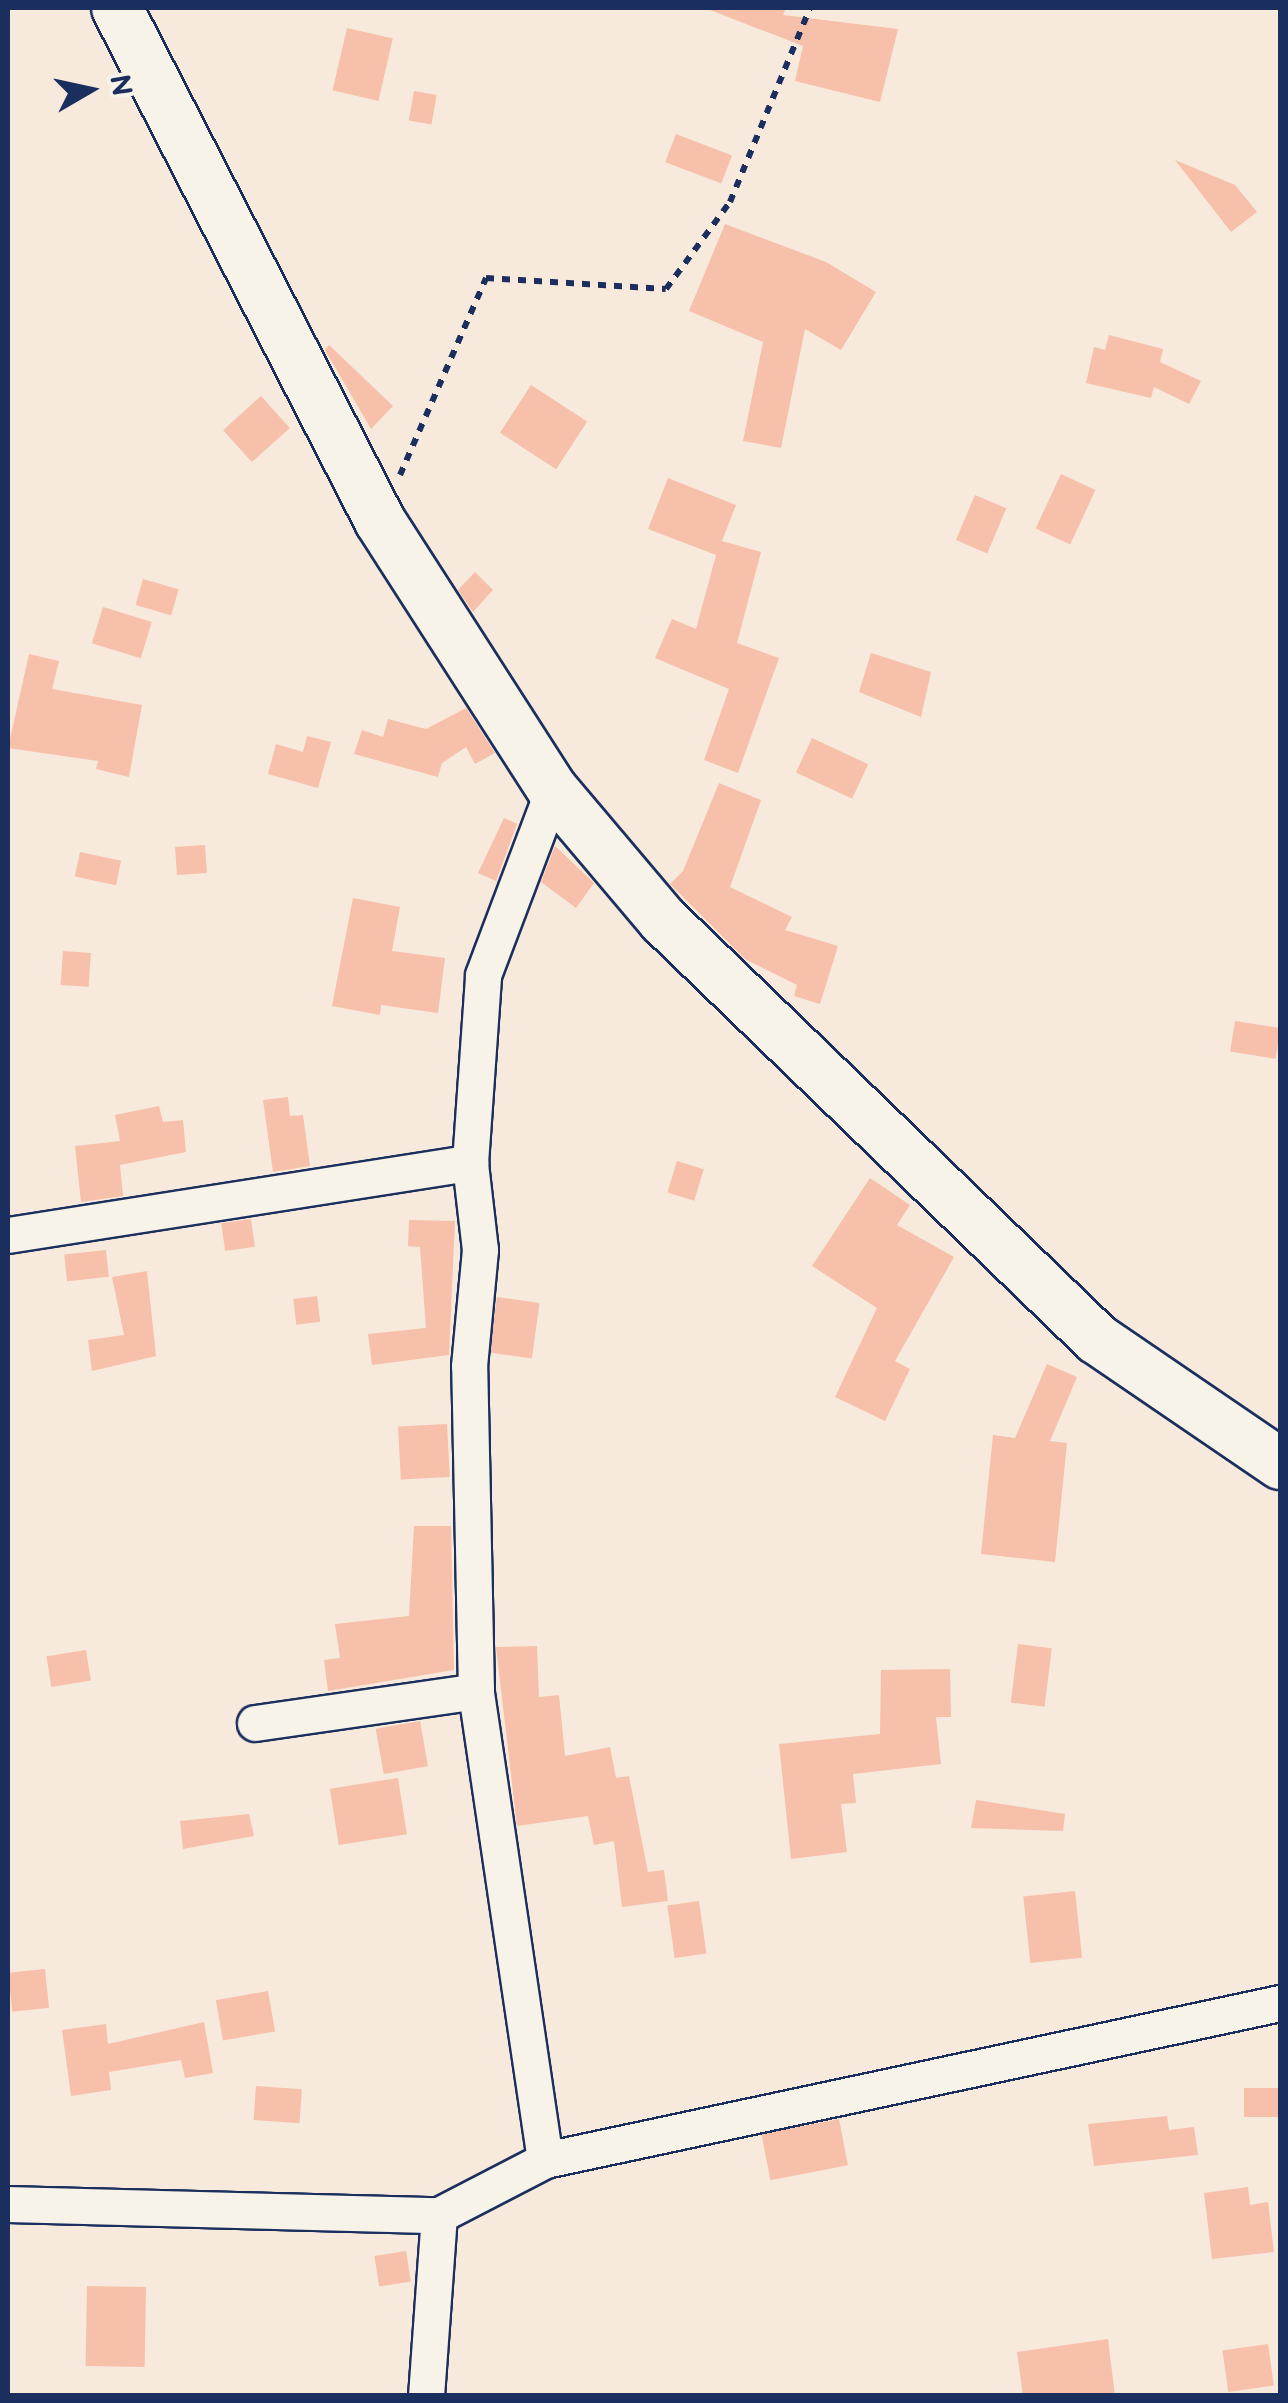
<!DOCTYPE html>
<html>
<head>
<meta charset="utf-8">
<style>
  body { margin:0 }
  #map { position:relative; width:1288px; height:2403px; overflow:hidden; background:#f7e9dc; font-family:"Balsamiq Sans",sans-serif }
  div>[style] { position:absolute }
  .building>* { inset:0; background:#f7c0aa; transform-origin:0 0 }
  .path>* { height:6px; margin-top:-3px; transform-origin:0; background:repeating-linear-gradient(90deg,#1b2f5e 0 8px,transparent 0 16px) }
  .roads { filter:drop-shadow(2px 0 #1b2f5e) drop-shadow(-2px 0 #1b2f5e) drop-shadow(0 2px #1b2f5e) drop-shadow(0 -2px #1b2f5e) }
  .street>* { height:35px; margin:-17.5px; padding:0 17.5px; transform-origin:17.5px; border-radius:17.5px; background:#f7f3e8 }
  .secondary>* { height:50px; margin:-25px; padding:0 25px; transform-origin:25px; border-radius:25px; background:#f7f3e8 }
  span { translate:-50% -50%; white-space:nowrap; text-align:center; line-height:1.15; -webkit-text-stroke:10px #f7f3e8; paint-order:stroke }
  .frame { position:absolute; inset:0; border:10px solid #1b2f5e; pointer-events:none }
  .north { position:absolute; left:40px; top:40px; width:100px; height:100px; -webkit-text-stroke:8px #f7f3e8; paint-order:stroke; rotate:81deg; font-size:28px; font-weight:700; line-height:40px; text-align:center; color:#1b2f5e }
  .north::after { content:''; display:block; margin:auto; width:35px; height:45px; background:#1b2f5e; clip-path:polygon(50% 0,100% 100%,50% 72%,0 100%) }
</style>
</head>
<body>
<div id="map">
  <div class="building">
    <div style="clip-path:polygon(705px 8px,786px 8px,783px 15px,898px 29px,880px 102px,795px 81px,803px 46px)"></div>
    <div style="left:347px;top:28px;width:47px;height:64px;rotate:13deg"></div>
    <div style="left:414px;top:91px;width:23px;height:30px;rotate:10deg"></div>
    <div style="left:676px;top:134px;width:60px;height:30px;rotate:21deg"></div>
    <div style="clip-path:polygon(1175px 160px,1235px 185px,1257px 212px,1231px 232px)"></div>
    <div style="clip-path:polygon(725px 224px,826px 262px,876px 292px,841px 350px,805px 329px,781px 448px,743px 441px,763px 342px,689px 311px)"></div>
    <div style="clip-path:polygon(1109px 335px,1163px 349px,1160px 362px,1201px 381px,1189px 404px,1154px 387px,1151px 398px,1086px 383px,1094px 347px,1105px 350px)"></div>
    <div style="clip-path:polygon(329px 345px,393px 406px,371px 429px,325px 350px)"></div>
    <div style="left:531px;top:385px;width:67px;height:57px;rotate:33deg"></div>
    <div style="left:261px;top:396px;width:43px;height:51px;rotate:48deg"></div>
    <div style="left:1061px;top:474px;width:38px;height:60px;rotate:25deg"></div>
    <div style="clip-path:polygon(668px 478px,736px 505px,722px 541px,761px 552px,737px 643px,779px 658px,738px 773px,704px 760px,729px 689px,655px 658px,672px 619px,696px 629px,716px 555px,648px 529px)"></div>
    <div style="left:975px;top:495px;width:34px;height:49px;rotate:23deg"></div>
    <div style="clip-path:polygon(475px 572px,493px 590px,473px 612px,458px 590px)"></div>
    <div style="left:143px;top:579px;width:37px;height:27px;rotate:16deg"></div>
    <div style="left:103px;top:607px;width:51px;height:38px;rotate:17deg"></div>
    <div style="clip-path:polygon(871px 653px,931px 672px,921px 717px,859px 692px)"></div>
    <div style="clip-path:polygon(29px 654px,59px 661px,52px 689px,142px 705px,129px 777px,96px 769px,98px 761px,8px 748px)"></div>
    <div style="clip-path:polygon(466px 708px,495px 753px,475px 764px,466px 747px,442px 763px,438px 777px,354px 754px,362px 730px,383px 737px,388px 719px,426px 729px)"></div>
    <div style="clip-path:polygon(307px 736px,331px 742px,318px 788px,268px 774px,276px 744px,303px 752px)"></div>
    <div style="left:812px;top:738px;width:62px;height:38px;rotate:25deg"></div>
    <div style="clip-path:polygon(719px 783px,761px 800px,730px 887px,792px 917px,785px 930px,838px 946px,820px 1004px,794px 996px,797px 985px,745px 959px,670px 884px,683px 871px)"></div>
    <div style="clip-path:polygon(504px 818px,517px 824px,496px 881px,478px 873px)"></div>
    <div style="left:205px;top:845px;width:28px;height:30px;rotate:86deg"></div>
    <div style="clip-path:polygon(555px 846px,594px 883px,576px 908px,541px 882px)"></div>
    <div style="left:80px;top:852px;width:42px;height:25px;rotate:12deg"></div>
    <div style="clip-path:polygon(353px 898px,400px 907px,392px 951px,445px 958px,438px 1013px,381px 1005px,380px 1015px,332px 1006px)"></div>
    <div style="left:63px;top:951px;width:28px;height:34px;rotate:4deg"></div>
    <div style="left:1235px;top:1021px;width:46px;height:31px;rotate:9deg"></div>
    <div style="clip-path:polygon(288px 1097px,290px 1116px,303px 1115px,310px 1166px,273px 1172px,263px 1100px)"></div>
    <div style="clip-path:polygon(159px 1106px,163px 1122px,183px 1120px,186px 1152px,120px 1165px,123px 1196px,81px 1202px,75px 1146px,120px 1141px,115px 1115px)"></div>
    <div style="left:677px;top:1161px;width:28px;height:33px;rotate:17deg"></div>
    <div style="clip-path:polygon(870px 1178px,910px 1205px,897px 1225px,954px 1257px,895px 1361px,910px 1369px,885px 1421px,835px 1397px,877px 1308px,812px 1266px)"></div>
    <div style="left:251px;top:1219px;width:28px;height:30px;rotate:82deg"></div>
    <div style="clip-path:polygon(409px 1220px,455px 1221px,449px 1355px,372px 1365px,368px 1334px,426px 1328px,420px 1247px,408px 1246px)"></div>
    <div style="left:106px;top:1250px;width:27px;height:42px;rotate:84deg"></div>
    <div style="clip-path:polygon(147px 1271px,156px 1356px,92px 1371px,88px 1340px,124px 1335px,112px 1277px)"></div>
    <div style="left:317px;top:1296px;width:26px;height:24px;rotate:83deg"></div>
    <div style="left:497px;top:1297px;width:43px;height:56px;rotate:8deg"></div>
    <div style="clip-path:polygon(1047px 1364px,1077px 1377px,1050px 1441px,1067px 1443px,1055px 1562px,981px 1554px,993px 1435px,1015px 1438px)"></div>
    <div style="left:447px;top:1424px;width:53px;height:49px;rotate:87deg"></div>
    <div style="clip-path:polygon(414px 1526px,451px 1526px,454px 1670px,328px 1691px,324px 1660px,340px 1658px,335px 1624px,409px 1616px)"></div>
    <div style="left:1018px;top:1644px;width:34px;height:59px;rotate:7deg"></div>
    <div style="clip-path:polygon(537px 1646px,539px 1697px,559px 1695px,565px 1756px,610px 1747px,616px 1778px,629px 1776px,648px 1872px,664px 1870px,668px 1901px,622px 1907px,614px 1841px,594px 1845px,588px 1816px,517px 1826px,496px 1647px)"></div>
    <div style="left:86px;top:1650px;width:31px;height:40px;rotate:81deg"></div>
    <div style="clip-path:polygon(950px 1669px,951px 1717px,936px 1717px,941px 1764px,853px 1774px,856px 1803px,841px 1804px,847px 1852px,791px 1859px,779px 1744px,880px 1734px,881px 1670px)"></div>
    <div style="left:420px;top:1721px;width:46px;height:45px;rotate:80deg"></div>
    <div style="left:398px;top:1778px;width:57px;height:69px;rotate:81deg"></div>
    <div style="clip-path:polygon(976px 1800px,1065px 1814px,1063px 1831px,971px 1828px)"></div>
    <div style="clip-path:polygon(249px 1814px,254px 1836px,183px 1849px,180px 1821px)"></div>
    <div style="left:1075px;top:1891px;width:67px;height:52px;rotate:84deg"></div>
    <div style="left:699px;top:1901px;width:53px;height:32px;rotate:82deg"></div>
    <div style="left:45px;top:1969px;width:39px;height:37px;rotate:84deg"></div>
    <div style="left:268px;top:1991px;width:41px;height:53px;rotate:80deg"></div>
    <div style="clip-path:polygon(204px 2022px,213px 2073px,185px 2078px,181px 2060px,109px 2072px,111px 2090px,71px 2096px,62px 2030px,106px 2024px,108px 2044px)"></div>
    <div style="left:256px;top:2086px;width:46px;height:34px;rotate:4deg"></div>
    <div style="left:1280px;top:2088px;width:29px;height:36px;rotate:90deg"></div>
    <div style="clip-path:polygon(1167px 2116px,1169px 2130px,1194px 2127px,1198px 2155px,1094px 2166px,1088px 2124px)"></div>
    <div style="left:839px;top:2119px;width:47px;height:79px;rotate:79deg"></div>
    <div style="clip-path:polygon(1248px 2187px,1250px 2205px,1268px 2202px,1274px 2252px,1212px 2259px,1204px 2193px)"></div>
    <div style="left:406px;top:2251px;width:31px;height:32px;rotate:81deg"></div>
    <div style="left:146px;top:2287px;width:80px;height:59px;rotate:91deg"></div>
    <div style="clip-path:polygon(1108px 2339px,1115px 2396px,1023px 2396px,1017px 2352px)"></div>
    <div style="left:1268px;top:2344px;width:42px;height:46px;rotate:82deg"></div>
  </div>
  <div class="path">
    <div style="left:400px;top:475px;width:215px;rotate:-66.4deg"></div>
    <div style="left:486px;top:278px;width:180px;rotate:3.5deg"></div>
    <div style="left:666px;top:289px;width:108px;rotate:-53.7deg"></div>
    <div style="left:730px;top:202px;width:210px;rotate:-67.6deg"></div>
  </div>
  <div class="roads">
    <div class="street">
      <div style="left:8px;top:1235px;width:468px;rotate:-8.9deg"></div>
      <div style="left:255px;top:1723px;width:223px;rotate:-8.2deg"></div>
      <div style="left:545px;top:2160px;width:474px;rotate:-98.4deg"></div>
      <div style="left:476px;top:1691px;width:325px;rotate:-91.2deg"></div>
      <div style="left:469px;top:1366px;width:117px;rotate:-84.6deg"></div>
      <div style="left:480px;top:1250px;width:88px;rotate:-96.6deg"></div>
      <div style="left:470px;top:1163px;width:188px;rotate:-86deg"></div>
      <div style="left:483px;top:975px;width:198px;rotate:-69.3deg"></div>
      <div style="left:8px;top:2204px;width:431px;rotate:1.5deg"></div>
      <div style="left:439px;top:2215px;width:119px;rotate:-27.4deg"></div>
      <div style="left:545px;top:2160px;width:752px;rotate:-12.06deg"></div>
      <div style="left:426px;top:2396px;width:181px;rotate:-85.9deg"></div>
    </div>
    <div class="secondary">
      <div style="left:117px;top:8px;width:576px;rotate:62.86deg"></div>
      <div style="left:380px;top:521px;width:320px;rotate:57.3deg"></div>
      <div style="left:553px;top:790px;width:170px;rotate:49.8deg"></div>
      <div style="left:663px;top:920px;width:603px;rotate:43.99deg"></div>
      <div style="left:1097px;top:1339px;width:222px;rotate:34.3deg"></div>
    </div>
  </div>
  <div class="frame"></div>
  <div class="north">N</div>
</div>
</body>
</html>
